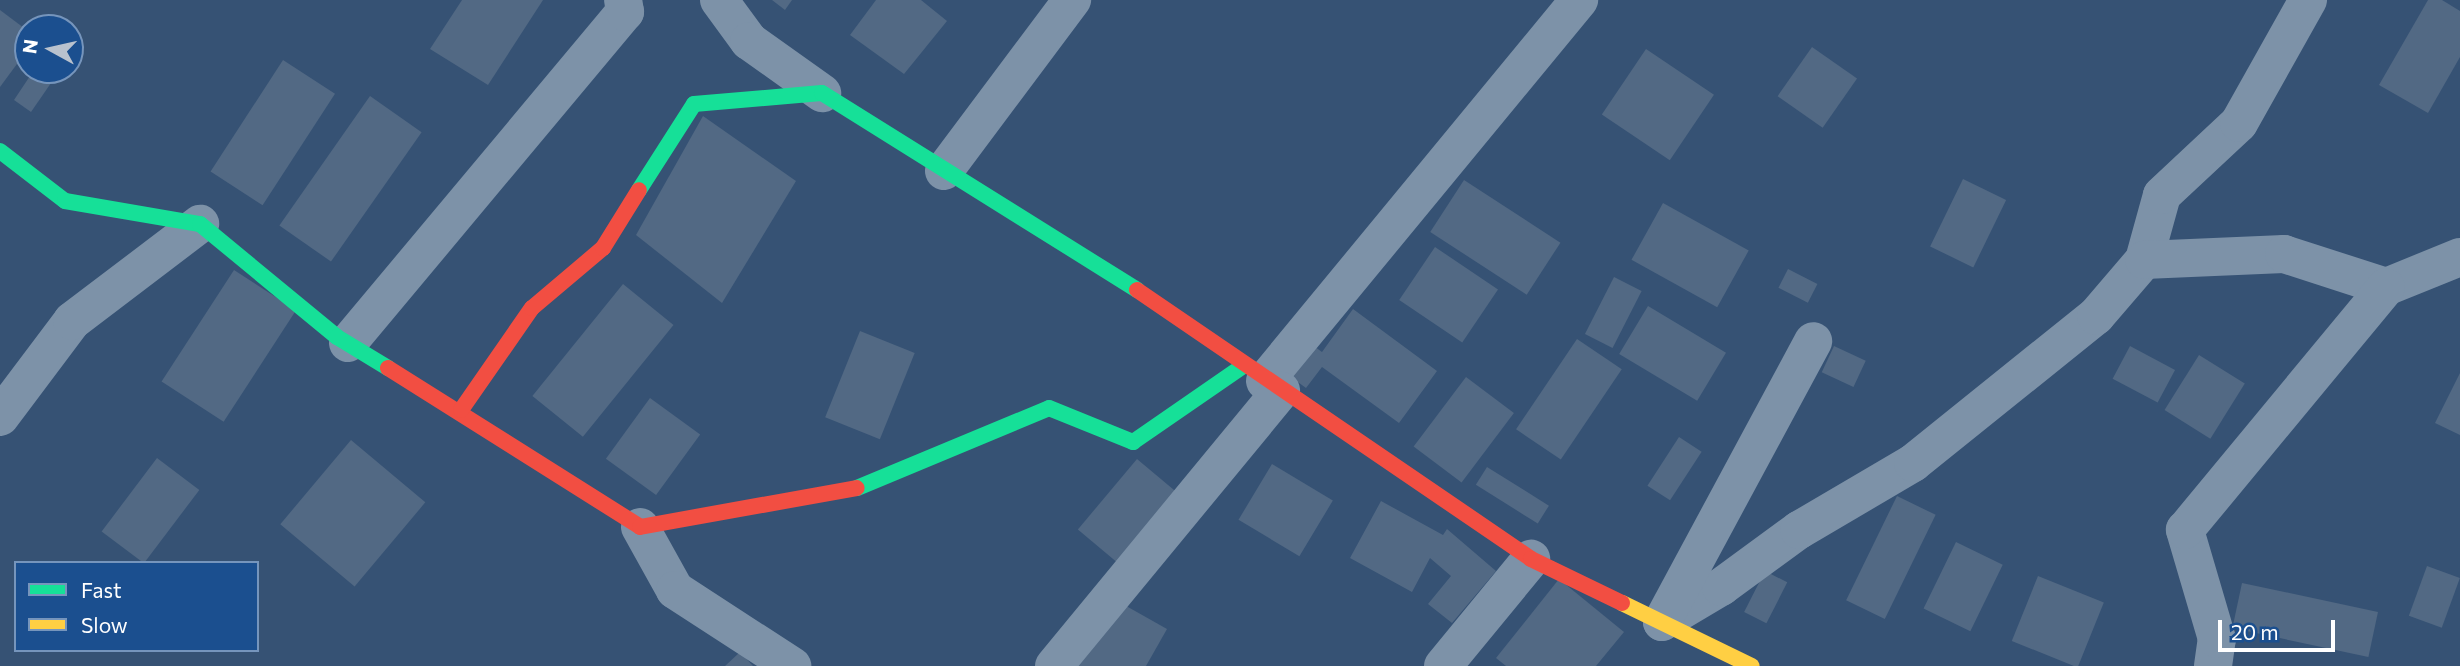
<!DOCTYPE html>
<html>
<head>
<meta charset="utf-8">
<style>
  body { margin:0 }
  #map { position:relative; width:2460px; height:666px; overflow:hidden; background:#365274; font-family:Commissioner,sans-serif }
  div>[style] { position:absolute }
  .building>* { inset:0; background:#526984; transform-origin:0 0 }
  .street>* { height:38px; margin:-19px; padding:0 19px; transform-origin:19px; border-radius:19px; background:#7d92a8 }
  .fast>* { height:16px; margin:-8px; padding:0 8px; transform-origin:8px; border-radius:8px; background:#16e098 }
  .slow>* { height:16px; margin:-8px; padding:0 8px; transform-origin:8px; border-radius:8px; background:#ffcf43 }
  .jam>* { height:16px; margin:-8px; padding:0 8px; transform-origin:8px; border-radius:8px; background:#f24e42 }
  span { translate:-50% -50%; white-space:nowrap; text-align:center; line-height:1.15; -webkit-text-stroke:5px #1b4f8f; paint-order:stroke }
  .legend { position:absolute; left:14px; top:561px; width:245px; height:91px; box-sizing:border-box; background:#1b4f8f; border:2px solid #7695bc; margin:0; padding:9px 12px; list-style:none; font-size:21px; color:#fff }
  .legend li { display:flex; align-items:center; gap:14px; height:35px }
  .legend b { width:35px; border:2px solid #7695bc }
  .north { position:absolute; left:14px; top:14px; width:70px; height:70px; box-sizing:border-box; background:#1b4f8f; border:2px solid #7695bc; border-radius:50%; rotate:278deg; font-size:19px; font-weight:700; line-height:28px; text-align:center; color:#fff }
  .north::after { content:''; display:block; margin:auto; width:24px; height:32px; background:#b9c2ce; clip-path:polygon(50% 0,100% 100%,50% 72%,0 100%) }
  .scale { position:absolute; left:2218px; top:620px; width:117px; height:32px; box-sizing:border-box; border:4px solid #fff; border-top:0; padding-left:9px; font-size:21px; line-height:24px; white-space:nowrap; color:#fff; -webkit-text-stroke:5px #1b4f8f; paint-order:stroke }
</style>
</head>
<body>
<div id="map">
  <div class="building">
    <div style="clip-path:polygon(462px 0,543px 0,488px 85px,430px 49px)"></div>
    <div style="clip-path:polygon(772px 0,792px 0,785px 10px)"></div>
    <div style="clip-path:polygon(876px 0,921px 0,947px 21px,904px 74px,850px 35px)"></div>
    <div style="clip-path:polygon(2428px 0,2442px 0,2460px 11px,2460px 57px,2428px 113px,2379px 85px)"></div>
    <div style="clip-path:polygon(0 10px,28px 31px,28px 49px,0 87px)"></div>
    <div style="left:1812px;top:47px;width:55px;height:60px;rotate:35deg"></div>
    <div style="left:1646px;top:49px;width:82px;height:79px;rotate:34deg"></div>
    <div style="left:283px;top:60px;width:62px;height:133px;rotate:33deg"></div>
    <div style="clip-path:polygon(34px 70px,60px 70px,31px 112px,14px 100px)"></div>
    <div style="left:370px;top:96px;width:63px;height:158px;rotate:35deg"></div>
    <div style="clip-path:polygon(703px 116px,796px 181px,722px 303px,636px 235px)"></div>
    <div style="left:1963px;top:179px;width:48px;height:75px;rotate:26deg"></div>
    <div style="left:1464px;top:180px;width:115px;height:62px;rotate:33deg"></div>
    <div style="left:1663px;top:203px;width:98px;height:65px;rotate:29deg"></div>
    <div style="left:1435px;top:247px;width:76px;height:64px;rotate:34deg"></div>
    <div style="left:1788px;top:269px;width:33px;height:21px;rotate:27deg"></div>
    <div style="left:234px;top:270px;width:74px;height:133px;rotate:33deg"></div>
    <div style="left:1614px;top:277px;width:31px;height:64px;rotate:27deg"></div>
    <div style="left:623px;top:284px;width:65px;height:144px;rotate:39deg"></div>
    <div style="left:1648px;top:306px;width:91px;height:56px;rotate:31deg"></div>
    <div style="clip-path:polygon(1353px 309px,1437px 371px,1399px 423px,1322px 367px,1306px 388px,1284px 372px,1307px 341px,1322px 352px)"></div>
    <div style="left:860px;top:331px;width:59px;height:93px;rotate:22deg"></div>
    <div style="left:1577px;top:339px;width:54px;height:109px;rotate:34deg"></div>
    <div style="left:1834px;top:346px;width:35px;height:29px;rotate:25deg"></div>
    <div style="left:2130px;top:346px;width:51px;height:37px;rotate:28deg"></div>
    <div style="left:2199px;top:355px;width:54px;height:65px;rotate:32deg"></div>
    <div style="clip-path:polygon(2460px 373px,2460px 435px,2435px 423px)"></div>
    <div style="left:1466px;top:377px;width:60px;height:87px;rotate:37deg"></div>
    <div style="left:650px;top:398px;width:62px;height:75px;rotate:36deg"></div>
    <div style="left:1679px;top:437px;width:27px;height:58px;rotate:33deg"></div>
    <div style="left:351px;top:440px;width:97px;height:110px;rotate:40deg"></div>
    <div style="left:157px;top:458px;width:53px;height:92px;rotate:37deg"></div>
    <div style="left:1137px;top:459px;width:60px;height:92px;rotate:40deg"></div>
    <div style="left:1272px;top:464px;width:71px;height:65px;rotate:31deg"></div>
    <div style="left:1487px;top:467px;width:73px;height:21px;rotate:32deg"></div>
    <div style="left:1897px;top:496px;width:43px;height:116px;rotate:26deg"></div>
    <div style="clip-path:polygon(1381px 501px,1443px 535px,1447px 529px,1496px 571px,1452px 623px,1428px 604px,1451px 576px,1430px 558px,1412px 592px,1350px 558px)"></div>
    <div style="left:1956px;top:542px;width:52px;height:74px;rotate:26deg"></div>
    <div style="left:2427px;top:566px;width:35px;height:53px;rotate:20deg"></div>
    <div style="left:1765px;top:571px;width:25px;height:46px;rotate:27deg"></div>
    <div style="left:2038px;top:576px;width:71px;height:70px;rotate:22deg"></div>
    <div style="clip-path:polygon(1559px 579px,1624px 632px,1596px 666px,1506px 666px,1496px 658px)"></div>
    <div style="left:2242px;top:583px;width:139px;height:46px;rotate:12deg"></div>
    <div style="clip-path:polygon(1112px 598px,1167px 629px,1146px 666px,1074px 666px)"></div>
    <div style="clip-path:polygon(740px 652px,753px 666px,725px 666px)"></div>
  </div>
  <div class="street">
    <div style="left:719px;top:0;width:51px;rotate:53.8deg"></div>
    <div style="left:749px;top:41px;width:90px;rotate:35.5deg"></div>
    <div style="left:944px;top:171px;width:214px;rotate:-53.2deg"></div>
    <div style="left:2144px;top:260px;width:67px;rotate:-74.5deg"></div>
    <div style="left:2162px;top:195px;width:105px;rotate:-43.1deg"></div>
    <div style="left:2239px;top:123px;width:141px;rotate:-60.7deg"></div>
    <div style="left:348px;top:343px;width:432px;rotate:-50.1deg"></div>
    <div style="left:625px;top:12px;width:12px;rotate:-99deg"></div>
    <div style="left:1265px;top:381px;width:494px;rotate:-50.5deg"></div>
    <div style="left:0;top:417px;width:120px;rotate:-53.1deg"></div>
    <div style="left:72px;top:321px;width:161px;rotate:-37.2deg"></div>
    <div style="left:640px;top:527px;width:72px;rotate:60.9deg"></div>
    <div style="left:675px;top:590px;width:140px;rotate:33deg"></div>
    <div style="left:1662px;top:622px;width:69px;rotate:-30.7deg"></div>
    <div style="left:1721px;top:587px;width:97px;rotate:-36.2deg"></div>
    <div style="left:1799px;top:530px;width:132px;rotate:-30.4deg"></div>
    <div style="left:1913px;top:463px;width:235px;rotate:-38.8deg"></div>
    <div style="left:2096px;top:316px;width:74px;rotate:-49.4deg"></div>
    <div style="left:2144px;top:260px;width:140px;rotate:-2.5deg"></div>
    <div style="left:2284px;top:254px;width:107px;rotate:17.9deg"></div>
    <div style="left:2386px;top:287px;width:80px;rotate:-22.1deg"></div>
    <div style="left:1662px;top:622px;width:319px;rotate:-61.7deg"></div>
    <div style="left:1054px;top:666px;width:357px;rotate:-50.5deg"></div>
    <div style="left:1443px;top:666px;width:139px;rotate:-50.6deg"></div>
    <div style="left:2213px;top:666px;width:27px;rotate:-82deg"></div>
    <div style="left:2217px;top:639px;width:114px;rotate:-106.4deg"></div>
    <div style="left:2185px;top:530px;width:315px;rotate:-50.4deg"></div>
  </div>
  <div class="fast">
    <div style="left:0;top:151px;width:82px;rotate:37.6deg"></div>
    <div style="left:65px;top:201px;width:137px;rotate:9.7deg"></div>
    <div style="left:200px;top:224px;width:178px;rotate:39.5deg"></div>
    <div style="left:337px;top:337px;width:60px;rotate:31.3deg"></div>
    <div style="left:639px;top:190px;width:102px;rotate:-57.4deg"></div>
    <div style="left:694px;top:104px;width:128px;rotate:-4.9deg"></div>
    <div style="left:822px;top:93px;width:372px;rotate:32deg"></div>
    <div style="left:857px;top:488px;width:208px;rotate:-22.6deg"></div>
    <div style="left:1049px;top:408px;width:91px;rotate:22deg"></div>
    <div style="left:1133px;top:442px;width:134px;rotate:-34.6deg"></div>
  </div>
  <div class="slow">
    <div style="left:1622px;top:603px;width:144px;rotate:25.9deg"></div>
  </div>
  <div class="jam">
    <div style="left:1137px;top:290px;width:477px;rotate:34.3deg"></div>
    <div style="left:1531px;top:559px;width:101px;rotate:25.8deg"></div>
    <div style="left:388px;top:368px;width:298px;rotate:32.2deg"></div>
    <div style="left:640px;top:527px;width:220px;rotate:-10.2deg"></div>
    <div style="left:461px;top:410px;width:124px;rotate:-55.2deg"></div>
    <div style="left:532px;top:308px;width:93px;rotate:-40.2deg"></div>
    <div style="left:603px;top:248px;width:68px;rotate:-58.2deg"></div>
  </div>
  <ul class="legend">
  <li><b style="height:9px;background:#16e098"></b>Fast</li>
  <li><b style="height:9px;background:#ffcf43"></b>Slow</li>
  </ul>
  <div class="north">N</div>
  <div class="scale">20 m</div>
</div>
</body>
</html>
